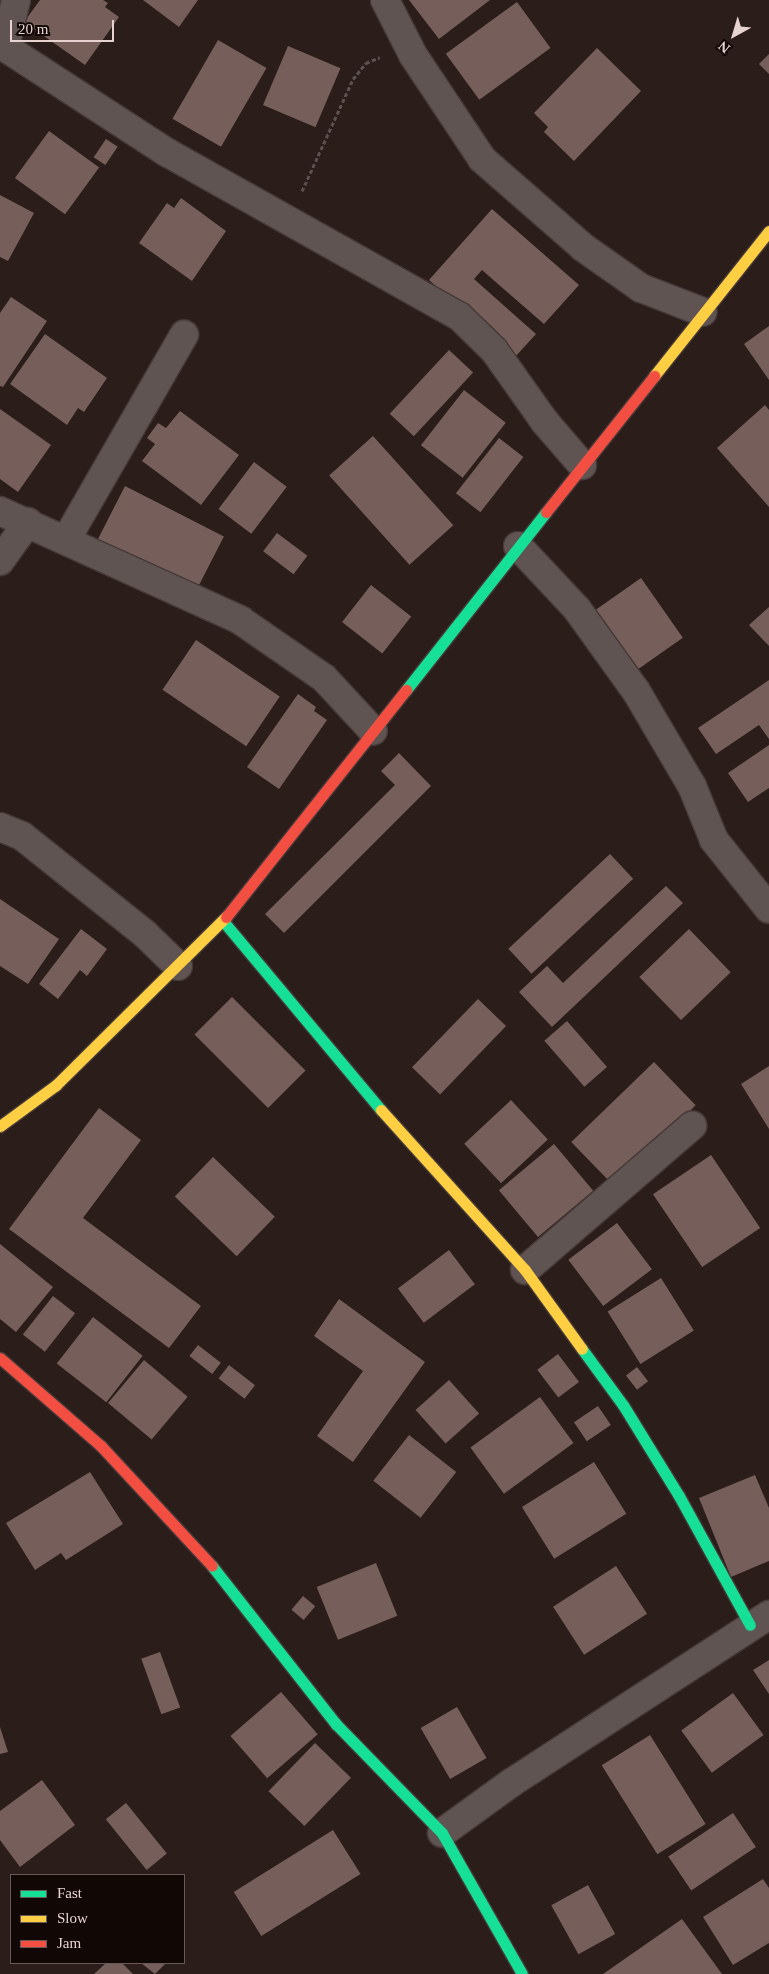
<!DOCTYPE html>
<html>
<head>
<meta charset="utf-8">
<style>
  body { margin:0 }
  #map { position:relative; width:769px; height:1974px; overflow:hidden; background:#2b1d1a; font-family:"Times New Roman",serif }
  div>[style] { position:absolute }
  .building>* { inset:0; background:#765e5a; transform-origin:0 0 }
  .path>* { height:3px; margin-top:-1.5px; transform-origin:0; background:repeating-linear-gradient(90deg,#5b5150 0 4px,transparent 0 6.5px) }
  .roads { filter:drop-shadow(1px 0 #453937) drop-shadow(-1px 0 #453937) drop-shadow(0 1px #453937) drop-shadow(0 -1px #453937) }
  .street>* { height:28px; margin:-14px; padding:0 14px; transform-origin:14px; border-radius:14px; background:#5f5452 }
  .fast>* { height:11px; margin:-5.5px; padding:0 5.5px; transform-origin:5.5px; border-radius:5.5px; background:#16e098 }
  .slow>* { height:11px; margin:-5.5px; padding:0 5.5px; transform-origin:5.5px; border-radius:5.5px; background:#ffcf43 }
  .jam>* { height:11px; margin:-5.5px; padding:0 5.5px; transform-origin:5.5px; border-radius:5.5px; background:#f24e42 }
  span { translate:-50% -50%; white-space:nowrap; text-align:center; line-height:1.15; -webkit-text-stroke:5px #110705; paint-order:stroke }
  .legend { position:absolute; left:10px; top:1874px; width:175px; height:90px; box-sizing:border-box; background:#110705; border:1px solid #675957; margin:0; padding:6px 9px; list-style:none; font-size:15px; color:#e7d4d1 }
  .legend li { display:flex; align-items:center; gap:10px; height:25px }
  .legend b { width:25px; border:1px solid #675957 }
  .north { position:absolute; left:709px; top:10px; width:50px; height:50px; -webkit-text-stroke:4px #110705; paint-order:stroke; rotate:219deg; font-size:14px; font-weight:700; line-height:20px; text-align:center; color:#e7d4d1 }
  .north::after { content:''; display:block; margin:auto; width:18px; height:22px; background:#e7d4d1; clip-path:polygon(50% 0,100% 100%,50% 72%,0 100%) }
  .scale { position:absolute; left:10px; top:20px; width:104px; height:22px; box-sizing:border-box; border:2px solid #e7d4d1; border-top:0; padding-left:6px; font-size:15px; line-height:18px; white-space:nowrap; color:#e7d4d1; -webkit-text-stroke:4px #110705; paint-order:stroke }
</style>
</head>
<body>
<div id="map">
  <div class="building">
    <div style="clip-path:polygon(40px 0,103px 0,108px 3px,105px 7px,119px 17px,85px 65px,24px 22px)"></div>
    <div style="clip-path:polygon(143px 0,198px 0,179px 27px)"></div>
    <div style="clip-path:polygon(409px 0,490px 0,439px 39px)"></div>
    <div style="left:517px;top:2px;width:57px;height:88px;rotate:54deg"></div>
    <div style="left:218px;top:40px;width:56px;height:91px;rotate:30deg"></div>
    <div style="left:288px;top:46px;width:57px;height:64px;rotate:23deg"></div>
    <div style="clip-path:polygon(597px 48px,641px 91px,574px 161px,544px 132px,548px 127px,534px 113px)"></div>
    <div style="clip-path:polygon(769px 54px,769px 74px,759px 64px)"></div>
    <div style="left:49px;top:131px;width:62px;height:58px;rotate:36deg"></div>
    <div style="left:106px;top:139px;width:14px;height:22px;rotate:34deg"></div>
    <div style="clip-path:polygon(0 195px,34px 213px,8px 261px,0 257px)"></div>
    <div style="clip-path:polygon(181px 198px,226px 231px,192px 281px,139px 243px,167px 203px,174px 208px)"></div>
    <div style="clip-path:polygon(492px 209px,579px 285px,544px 324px,482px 270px,474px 279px,536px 334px,515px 357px,429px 280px)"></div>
    <div style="clip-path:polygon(11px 297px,47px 321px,3px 387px,0 386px,0 313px)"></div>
    <div style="clip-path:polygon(769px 326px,769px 380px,744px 344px)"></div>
    <div style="clip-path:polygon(45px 334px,107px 378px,84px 412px,78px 408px,67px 425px,10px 384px)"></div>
    <div style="left:449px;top:350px;width:33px;height:87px;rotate:43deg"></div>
    <div style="left:464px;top:390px;width:53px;height:70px;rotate:38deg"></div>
    <div style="clip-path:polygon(765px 405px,769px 410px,769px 507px,717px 448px)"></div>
    <div style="clip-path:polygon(0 409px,51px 445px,18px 492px,0 479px)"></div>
    <div style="clip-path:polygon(180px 411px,239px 455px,201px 505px,142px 461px,155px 444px,147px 438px,158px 423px,166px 428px)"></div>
    <div style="left:373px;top:436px;width:120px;height:59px;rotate:48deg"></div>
    <div style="left:499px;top:438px;width:31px;height:70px;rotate:38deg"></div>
    <div style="left:254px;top:462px;width:41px;height:59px;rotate:37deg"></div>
    <div style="left:125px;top:486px;width:111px;height:60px;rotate:27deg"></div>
    <div style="left:277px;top:533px;width:38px;height:23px;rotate:37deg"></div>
    <div style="left:641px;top:578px;width:73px;height:60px;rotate:55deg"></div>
    <div style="left:371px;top:585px;width:51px;height:47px;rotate:38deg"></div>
    <div style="clip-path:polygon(769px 607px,769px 646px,749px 625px)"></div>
    <div style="left:196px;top:640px;width:101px;height:60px;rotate:34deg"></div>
    <div style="clip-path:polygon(769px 680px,769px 739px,759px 725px,716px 754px,698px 728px)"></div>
    <div style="clip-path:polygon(298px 694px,316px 707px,314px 711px,327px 720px,279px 789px,247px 767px)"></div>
    <div style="clip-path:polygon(769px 745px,769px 788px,748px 802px,728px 773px)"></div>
    <div style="clip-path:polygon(399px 753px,431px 786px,284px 933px,265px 914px,395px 785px,381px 771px)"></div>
    <div style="left:610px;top:854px;width:34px;height:139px;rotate:47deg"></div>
    <div style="clip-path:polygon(666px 886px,683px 903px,552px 1027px,519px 992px,547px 966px,563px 983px)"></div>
    <div style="clip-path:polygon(0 899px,59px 939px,28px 984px,0 966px)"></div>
    <div style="clip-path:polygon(81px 929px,107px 949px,87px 976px,80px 970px,58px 999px,39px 984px)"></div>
    <div style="left:689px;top:929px;width:60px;height:69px;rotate:46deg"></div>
    <div style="left:232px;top:997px;width:104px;height:53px;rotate:45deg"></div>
    <div style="left:478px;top:999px;width:39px;height:95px;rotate:44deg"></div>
    <div style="left:567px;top:1021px;width:61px;height:30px;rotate:49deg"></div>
    <div style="left:654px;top:1062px;width:60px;height:115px;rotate:46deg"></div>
    <div style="clip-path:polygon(769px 1066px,769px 1129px,741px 1084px)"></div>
    <div style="left:511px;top:1100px;width:54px;height:64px;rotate:47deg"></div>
    <div style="clip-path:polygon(99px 1108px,141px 1140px,83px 1218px,201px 1306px,169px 1348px,9px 1229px)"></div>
    <div style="left:554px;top:1144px;width:61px;height:72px;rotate:50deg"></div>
    <div style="left:711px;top:1155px;width:88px;height:70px;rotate:56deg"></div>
    <div style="left:213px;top:1157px;width:86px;height:55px;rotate:44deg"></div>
    <div style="left:617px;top:1223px;width:58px;height:61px;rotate:53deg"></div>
    <div style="clip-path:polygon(0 1244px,53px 1287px,16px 1332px,0 1319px)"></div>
    <div style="left:449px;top:1250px;width:43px;height:64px;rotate:53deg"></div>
    <div style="left:661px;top:1278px;width:62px;height:63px;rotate:58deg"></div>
    <div style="left:53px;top:1296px;width:28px;height:49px;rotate:38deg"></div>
    <div style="clip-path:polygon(339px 1299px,425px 1362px,353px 1462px,317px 1436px,363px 1371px,314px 1336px)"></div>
    <div style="left:93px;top:1317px;width:63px;height:59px;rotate:38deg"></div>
    <div style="left:198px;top:1345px;width:29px;height:14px;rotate:38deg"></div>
    <div style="left:558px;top:1354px;width:35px;height:26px;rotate:53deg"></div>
    <div style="left:144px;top:1360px;width:57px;height:56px;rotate:40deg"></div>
    <div style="left:229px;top:1365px;width:33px;height:17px;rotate:38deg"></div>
    <div style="left:637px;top:1367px;width:18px;height:14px;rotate:52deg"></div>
    <div style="left:449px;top:1380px;width:45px;height:45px;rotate:48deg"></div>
    <div style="left:540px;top:1397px;width:57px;height:86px;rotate:54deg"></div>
    <div style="left:598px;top:1406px;width:23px;height:29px;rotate:56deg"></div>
    <div style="left:409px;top:1435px;width:60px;height:58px;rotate:38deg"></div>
    <div style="left:594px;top:1462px;width:61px;height:85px;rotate:58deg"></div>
    <div style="clip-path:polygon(90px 1472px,123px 1524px,66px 1560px,61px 1553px,35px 1570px,6px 1523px)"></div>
    <div style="clip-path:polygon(755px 1475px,769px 1508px,769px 1561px,731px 1577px,699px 1498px)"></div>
    <div style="left:376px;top:1563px;width:57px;height:64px;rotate:68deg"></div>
    <div style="left:616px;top:1566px;width:57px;height:75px;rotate:57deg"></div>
    <div style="left:303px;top:1596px;width:16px;height:18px;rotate:40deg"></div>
    <div style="left:160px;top:1652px;width:59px;height:20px;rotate:70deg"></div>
    <div style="clip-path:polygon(769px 1660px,769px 1694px,753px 1670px)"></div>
    <div style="left:281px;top:1692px;width:56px;height:67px;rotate:49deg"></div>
    <div style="left:733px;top:1693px;width:52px;height:64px;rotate:54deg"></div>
    <div style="left:457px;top:1707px;width:59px;height:42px;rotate:60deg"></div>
    <div style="clip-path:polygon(0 1727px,8px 1752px,0 1754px)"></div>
    <div style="left:650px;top:1735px;width:105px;height:57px;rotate:58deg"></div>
    <div style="left:315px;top:1743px;width:50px;height:67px;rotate:44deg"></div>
    <div style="clip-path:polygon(42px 1780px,75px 1825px,20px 1867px,0 1840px,0 1811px)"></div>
    <div style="left:126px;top:1803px;width:65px;height:26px;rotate:51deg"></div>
    <div style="left:733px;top:1813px;width:41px;height:78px;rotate:56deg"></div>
    <div style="left:333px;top:1830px;width:52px;height:117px;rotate:58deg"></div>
    <div style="clip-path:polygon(763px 1879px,769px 1888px,769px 1943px,733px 1965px,703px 1917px)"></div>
    <div style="left:588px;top:1885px;width:56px;height:42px;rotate:61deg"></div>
    <div style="clip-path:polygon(682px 1919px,722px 1974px,603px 1974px)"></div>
    <div style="clip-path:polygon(106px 1963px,122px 1963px,133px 1974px,94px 1974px)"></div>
    <div style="clip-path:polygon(141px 1963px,166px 1963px,155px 1974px)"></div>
  </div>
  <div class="path">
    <div style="left:302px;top:191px;width:123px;rotate:-65.5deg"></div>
    <div style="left:353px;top:79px;width:21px;rotate:-51deg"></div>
    <div style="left:366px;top:63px;width:15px;rotate:-23deg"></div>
  </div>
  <div class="roads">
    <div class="street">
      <div style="left:385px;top:0;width:62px;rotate:63deg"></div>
      <div style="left:413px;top:55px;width:125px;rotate:56.4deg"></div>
      <div style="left:482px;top:159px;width:135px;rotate:41.1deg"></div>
      <div style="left:584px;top:248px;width:70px;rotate:35.1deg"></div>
      <div style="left:641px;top:288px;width:66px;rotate:21.2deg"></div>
      <div style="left:0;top:44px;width:200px;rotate:33deg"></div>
      <div style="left:168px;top:153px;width:334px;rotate:29.3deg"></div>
      <div style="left:459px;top:316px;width:49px;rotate:44.2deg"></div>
      <div style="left:494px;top:350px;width:88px;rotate:54.7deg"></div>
      <div style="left:545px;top:422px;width:57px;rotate:49.3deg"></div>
      <div style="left:5px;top:47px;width:48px;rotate:-76.8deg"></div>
      <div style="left:0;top:511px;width:264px;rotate:24.4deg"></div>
      <div style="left:240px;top:620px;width:102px;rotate:34.6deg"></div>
      <div style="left:324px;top:678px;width:72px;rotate:47.2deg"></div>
      <div style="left:66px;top:540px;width:237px;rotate:-60.1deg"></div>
      <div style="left:518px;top:546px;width:86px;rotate:46.9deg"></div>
      <div style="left:577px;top:609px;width:101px;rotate:54.3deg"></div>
      <div style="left:636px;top:691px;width:110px;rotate:59.5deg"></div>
      <div style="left:692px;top:786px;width:58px;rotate:67.8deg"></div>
      <div style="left:714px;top:840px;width:88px;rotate:51.4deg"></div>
      <div style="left:0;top:561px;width:48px;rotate:-54.3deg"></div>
      <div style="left:0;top:827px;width:24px;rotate:22deg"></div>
      <div style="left:22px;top:836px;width:157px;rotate:38.5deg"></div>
      <div style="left:145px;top:934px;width:46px;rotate:44.1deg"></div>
      <div style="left:525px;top:1270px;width:221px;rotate:-40.8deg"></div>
      <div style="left:442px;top:1833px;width:85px;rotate:-35.9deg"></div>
      <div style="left:511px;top:1783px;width:308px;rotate:-33.1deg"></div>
    </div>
    <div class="fast">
      <div style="left:406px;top:690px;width:226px;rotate:-51.8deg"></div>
      <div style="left:223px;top:921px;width:246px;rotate:50.1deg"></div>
      <div style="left:582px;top:1349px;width:69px;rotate:53.8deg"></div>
      <div style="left:623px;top:1405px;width:107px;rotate:58.4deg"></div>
      <div style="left:679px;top:1496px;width:147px;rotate:61.2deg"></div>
      <div style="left:212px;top:1566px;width:201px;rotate:51.9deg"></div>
      <div style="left:336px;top:1724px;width:152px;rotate:45.8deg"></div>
      <div style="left:442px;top:1833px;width:162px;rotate:60.4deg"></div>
    </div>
    <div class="slow">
      <div style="left:654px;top:376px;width:185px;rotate:-51.6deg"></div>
      <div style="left:381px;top:1110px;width:215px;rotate:48deg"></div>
      <div style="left:525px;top:1270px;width:97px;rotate:54.2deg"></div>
      <div style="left:0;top:1126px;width:69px;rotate:-36.2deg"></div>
      <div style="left:56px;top:1085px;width:239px;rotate:-44.7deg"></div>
    </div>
    <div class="jam">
      <div style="left:546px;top:512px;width:174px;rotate:-51.5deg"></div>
      <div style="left:226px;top:917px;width:290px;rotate:-51.6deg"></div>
      <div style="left:0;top:1358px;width:134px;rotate:41.1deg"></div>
      <div style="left:101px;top:1446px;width:163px;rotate:47.2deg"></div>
    </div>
  </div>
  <ul class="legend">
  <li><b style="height:6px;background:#16e098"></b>Fast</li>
  <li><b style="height:6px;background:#ffcf43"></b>Slow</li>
  <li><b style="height:6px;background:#f24e42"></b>Jam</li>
  </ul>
  <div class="north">N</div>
  <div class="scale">20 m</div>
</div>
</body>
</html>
